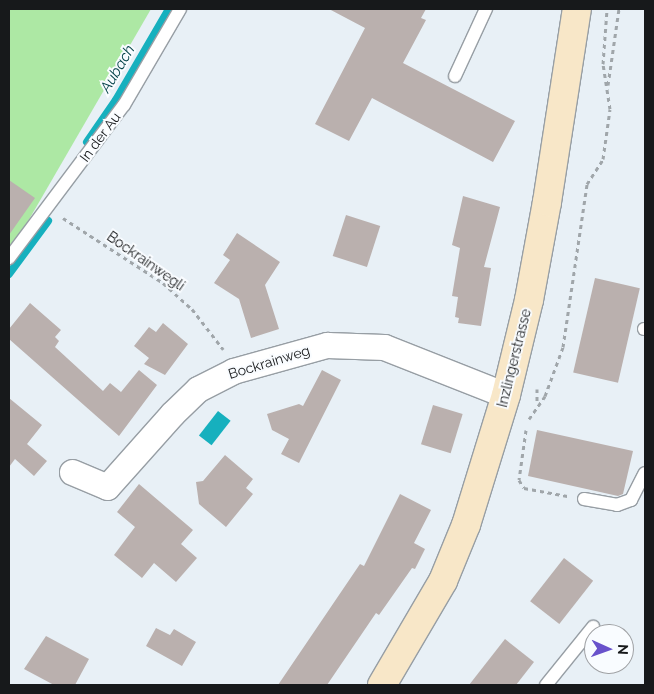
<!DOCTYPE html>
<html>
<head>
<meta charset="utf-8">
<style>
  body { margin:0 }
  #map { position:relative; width:654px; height:694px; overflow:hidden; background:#e8f0f6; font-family:Raleway,sans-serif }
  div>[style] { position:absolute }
  .green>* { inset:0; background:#ade8a4 }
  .water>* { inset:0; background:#16b0be; transform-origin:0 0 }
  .stream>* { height:8px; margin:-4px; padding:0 4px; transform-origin:4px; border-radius:4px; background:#16b0be }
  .building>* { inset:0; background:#bab0ae; transform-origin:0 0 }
  .path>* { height:3px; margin-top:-1.5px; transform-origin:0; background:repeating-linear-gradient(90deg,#a0a6aa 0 4px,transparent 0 8px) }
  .roads { filter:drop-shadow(1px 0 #979ea4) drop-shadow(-1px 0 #979ea4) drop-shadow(0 1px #979ea4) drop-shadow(0 -1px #979ea4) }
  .lane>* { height:12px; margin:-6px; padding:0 6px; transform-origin:6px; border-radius:6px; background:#fff }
  .street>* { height:25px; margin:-12.5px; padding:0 12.5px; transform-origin:12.5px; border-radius:12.5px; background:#fff }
  .secondary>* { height:28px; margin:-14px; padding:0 14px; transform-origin:14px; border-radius:14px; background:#f8e7c8 }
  span { translate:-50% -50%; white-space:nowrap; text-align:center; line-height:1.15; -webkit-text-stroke:4px #f9fcff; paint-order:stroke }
  .street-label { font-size:14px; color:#17191b }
  .water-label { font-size:15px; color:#044349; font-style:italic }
  .frame { position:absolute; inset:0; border:10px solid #17191b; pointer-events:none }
  .north { position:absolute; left:584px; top:624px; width:50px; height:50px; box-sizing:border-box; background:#f9fcff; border:1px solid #9fa1a4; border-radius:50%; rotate:92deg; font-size:14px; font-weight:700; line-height:20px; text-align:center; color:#17191b }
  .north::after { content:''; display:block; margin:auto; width:18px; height:22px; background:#6952cb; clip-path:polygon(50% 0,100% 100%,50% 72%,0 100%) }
</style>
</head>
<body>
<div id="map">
  <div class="green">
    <div style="clip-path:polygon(9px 9px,151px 9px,9px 254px)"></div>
  </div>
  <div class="water">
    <div style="left:218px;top:411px;width:16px;height:31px;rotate:38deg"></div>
  </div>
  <div class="stream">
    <div style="left:87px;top:142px;width:51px;rotate:-55.4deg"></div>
    <div style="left:116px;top:100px;width:105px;rotate:-59.8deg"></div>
    <div style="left:9px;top:274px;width:66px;rotate:-53.7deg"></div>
  </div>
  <div class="building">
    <div style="clip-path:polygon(329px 9px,426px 9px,421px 18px,426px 20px,403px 63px,515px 121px,493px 162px,372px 98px,349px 141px,315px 124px,365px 28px)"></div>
    <div style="clip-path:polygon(9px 180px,35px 198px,9px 235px)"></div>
    <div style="clip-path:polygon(463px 196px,500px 207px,484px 267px,491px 268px,481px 326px,458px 323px,459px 318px,455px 317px,458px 297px,452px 296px,460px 248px,452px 245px)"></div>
    <div style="left:346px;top:215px;width:36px;height:43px;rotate:18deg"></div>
    <div style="clip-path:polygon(237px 233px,280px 262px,265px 285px,279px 329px,251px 338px,239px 299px,214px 283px,230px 260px,223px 255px)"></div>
    <div style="left:595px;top:278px;width:46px;height:97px;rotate:13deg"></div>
    <div style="clip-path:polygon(30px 303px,61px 330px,55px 337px,59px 341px,55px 347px,103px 391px,110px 383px,121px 392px,139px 370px,157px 385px,119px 436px,9px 339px,9px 329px)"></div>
    <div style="clip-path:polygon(163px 323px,188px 344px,165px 375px,144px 364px,149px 358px,134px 346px,149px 327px,156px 332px)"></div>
    <div style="clip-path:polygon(322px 370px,341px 380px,299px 463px,281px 454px,289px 439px,272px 430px,267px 414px,299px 404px,303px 406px)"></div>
    <div style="clip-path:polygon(9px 398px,42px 425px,27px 444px,47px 461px,34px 476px,15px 459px,9px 467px)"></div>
    <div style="left:433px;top:405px;width:31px;height:41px;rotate:17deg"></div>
    <div style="clip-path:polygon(537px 430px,633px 451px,623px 494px,618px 496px,528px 476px)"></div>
    <div style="clip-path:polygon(225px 455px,253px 479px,246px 488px,253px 494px,226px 527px,199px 504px,196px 482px,203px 481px)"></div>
    <div style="clip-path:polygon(139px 484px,193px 530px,181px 544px,197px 558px,176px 582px,154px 563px,142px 578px,114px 555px,135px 527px,117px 512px)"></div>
    <div style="clip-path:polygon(400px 494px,431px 510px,414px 543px,425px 549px,415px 569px,412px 568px,379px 615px,376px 613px,327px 685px,278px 685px,360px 564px,364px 566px)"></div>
    <div style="left:564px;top:558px;width:37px;height:55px;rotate:38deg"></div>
    <div style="clip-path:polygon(156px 628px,170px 635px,174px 629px,196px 642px,182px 666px,146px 646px)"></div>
    <div style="clip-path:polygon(46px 636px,89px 659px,75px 685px,54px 685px,24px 669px)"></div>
    <div style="clip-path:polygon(505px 639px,534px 662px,516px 685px,469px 685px)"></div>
  </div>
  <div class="path">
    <div style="left:608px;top:85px;width:77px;rotate:-81.8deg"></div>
    <div style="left:63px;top:218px;width:119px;rotate:33deg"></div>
    <div style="left:163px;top:283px;width:39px;rotate:42deg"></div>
    <div style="left:192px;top:309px;width:51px;rotate:52.2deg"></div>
    <div style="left:537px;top:389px;width:14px;rotate:90deg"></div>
    <div style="left:529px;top:419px;width:28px;rotate:-55deg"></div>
    <div style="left:545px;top:396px;width:52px;rotate:-69.8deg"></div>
    <div style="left:563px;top:347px;width:165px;rotate:-81.6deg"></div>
    <div style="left:587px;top:184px;width:30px;rotate:-57deg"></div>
    <div style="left:603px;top:159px;width:50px;rotate:-82deg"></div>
    <div style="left:610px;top:109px;width:46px;rotate:-98.8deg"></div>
    <div style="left:603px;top:64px;width:55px;rotate:-85.8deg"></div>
    <div style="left:526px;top:430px;width:50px;rotate:98deg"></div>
    <div style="left:519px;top:480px;width:9px;rotate:58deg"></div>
    <div style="left:524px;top:488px;width:44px;rotate:10.5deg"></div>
  </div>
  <div class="roads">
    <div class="lane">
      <div style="left:455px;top:76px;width:74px;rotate:-65.2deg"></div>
      <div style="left:9px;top:258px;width:191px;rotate:-53.1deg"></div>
      <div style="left:124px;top:105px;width:111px;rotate:-59.7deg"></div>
      <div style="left:644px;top:329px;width:1px"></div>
      <div style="left:584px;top:499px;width:34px;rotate:10deg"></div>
      <div style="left:617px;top:505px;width:15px;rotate:-20deg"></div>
      <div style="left:631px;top:500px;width:30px;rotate:-63deg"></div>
      <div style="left:546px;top:685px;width:75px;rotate:-51deg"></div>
    </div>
    <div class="street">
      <div style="left:72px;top:472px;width:38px;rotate:23deg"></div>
      <div style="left:107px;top:487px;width:98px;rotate:-48.3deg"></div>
      <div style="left:172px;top:414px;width:36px;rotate:-44deg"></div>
      <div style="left:198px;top:389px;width:39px;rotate:-27deg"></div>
      <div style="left:233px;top:371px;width:98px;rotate:-15.5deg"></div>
      <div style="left:327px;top:345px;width:57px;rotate:2deg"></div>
      <div style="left:384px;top:347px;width:131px;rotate:21.5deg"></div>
    </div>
    <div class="secondary">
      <div style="left:382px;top:685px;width:121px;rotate:-59.6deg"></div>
      <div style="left:443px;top:581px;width:61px;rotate:-67.7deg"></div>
      <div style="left:466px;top:525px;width:136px;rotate:-72.9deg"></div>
      <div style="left:506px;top:395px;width:98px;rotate:-76.4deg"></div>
      <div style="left:529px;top:300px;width:100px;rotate:-79.6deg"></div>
      <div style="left:547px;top:202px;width:195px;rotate:-81.2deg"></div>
    </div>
  </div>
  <div class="street-label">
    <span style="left:100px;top:137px;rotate:-53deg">In der Au</span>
    <span style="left:146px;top:261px;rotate:35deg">Bockrainwegli</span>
    <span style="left:514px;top:358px;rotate:-76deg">Inzlingerstrasse</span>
    <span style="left:269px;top:362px;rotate:-17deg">Bockrainweg</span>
  </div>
  <div class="water-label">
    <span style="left:118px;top:69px;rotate:-59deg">Aubach</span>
  </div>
  <div class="frame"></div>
  <div class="north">N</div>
</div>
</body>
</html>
